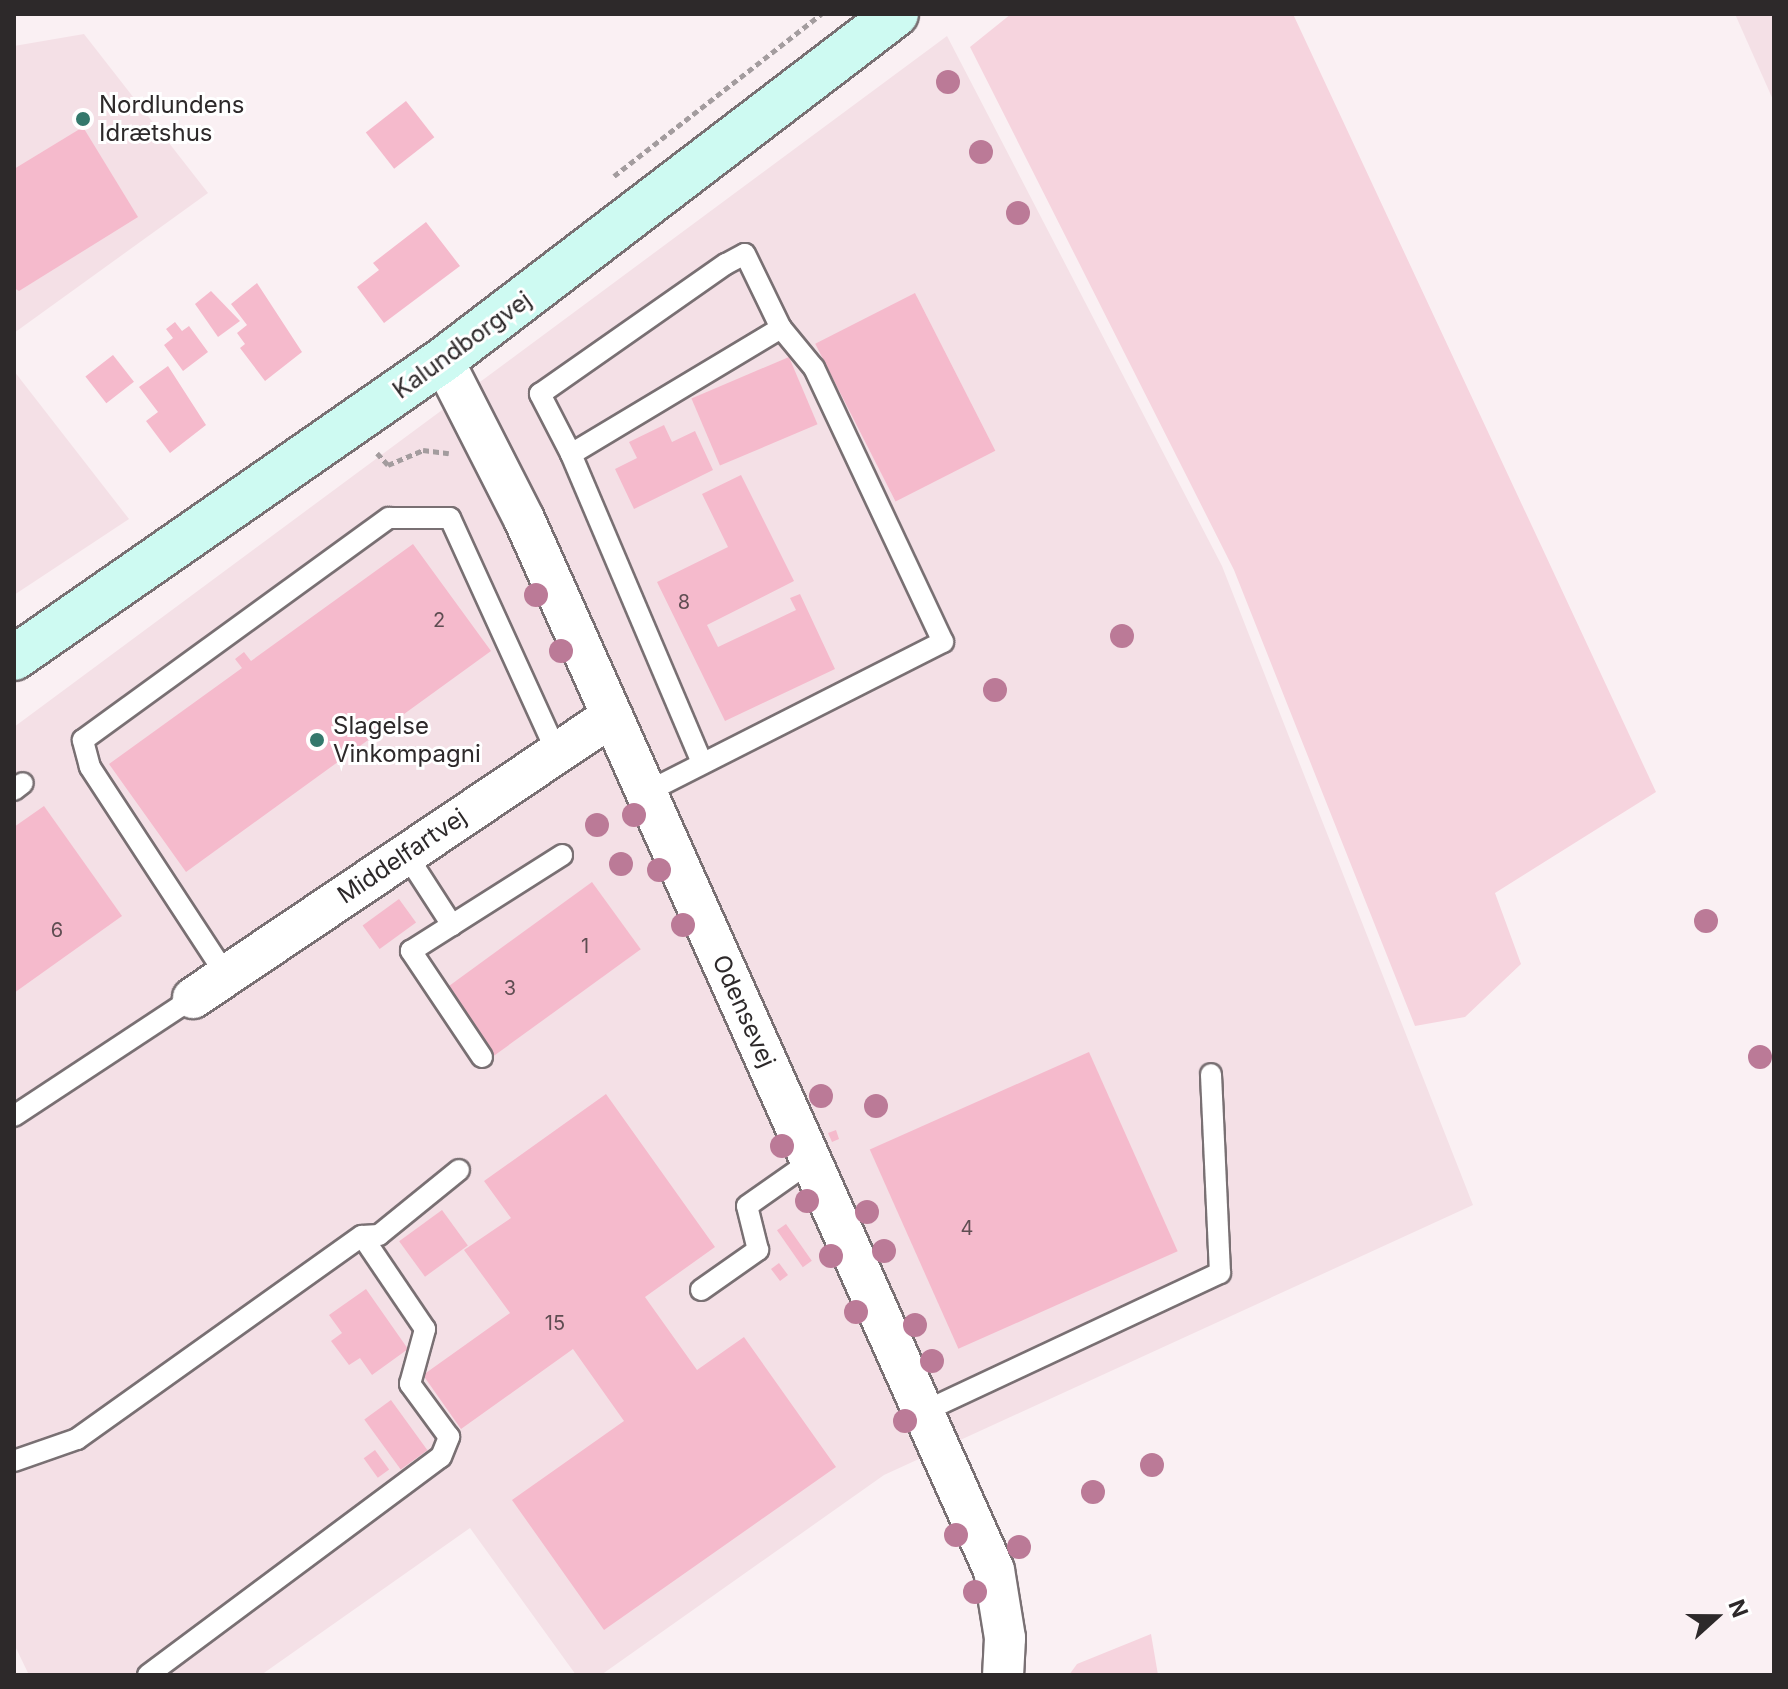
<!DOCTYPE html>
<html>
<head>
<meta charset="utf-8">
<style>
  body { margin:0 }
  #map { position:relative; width:1788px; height:1689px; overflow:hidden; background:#faf0f3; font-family:Inter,sans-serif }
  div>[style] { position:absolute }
  .built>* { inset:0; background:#f4e0e6 }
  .green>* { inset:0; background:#f6d4de }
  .building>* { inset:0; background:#f5bacc; transform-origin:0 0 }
  .path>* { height:5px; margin-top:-2.5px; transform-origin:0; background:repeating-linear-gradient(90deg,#a39c9e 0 6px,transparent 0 10px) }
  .roads { filter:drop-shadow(2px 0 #797073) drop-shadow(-2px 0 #797073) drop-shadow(0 2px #797073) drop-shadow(0 -2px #797073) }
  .lane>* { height:20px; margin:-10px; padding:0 10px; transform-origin:10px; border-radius:10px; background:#fff }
  .street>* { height:40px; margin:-20px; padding:0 20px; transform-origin:20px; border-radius:20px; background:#fff }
  .secondary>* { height:44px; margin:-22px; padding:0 22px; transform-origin:22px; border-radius:22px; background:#cefaf2 }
  .trees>* { width:24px; height:24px; margin:-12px; border-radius:50%; background:#bb7a97 }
  .dots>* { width:22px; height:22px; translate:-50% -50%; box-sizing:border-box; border:4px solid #fff; border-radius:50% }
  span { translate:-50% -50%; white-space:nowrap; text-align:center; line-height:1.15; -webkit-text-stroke:6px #fff; paint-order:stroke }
  .number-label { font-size:20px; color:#5f4d52 }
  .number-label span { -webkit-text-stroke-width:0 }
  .poi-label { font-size:24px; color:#2d292a }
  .left { translate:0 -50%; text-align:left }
  .street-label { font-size:24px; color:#2d292a }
  .frame { position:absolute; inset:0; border:16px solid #2d292a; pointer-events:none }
  .north { position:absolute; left:1676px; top:1577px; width:80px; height:80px; -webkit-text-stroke:6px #fff; paint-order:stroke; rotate:69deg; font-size:22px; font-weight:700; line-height:32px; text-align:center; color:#2d292a }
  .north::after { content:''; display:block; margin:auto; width:28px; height:36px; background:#2d292a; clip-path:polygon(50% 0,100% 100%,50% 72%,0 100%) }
</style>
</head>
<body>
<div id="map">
  <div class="built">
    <div style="clip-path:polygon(1735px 14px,1774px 14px,1774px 102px)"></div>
    <div style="clip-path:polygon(84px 34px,208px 193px,14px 333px,14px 46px)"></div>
    <div style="clip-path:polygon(947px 36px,1222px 566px,1473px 1205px,884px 1475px,601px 1675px,576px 1675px,470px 1528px,261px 1675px,29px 1675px,14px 1644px,14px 727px)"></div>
    <div style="clip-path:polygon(14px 371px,129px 519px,14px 595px)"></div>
  </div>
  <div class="green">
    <div style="clip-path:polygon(1011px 14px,1293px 14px,1656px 792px,1495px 893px,1521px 964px,1465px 1017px,1415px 1026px,1234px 570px,970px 47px)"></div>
    <div style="clip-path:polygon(1151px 1634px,1158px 1675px,1069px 1675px,1077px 1664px)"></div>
  </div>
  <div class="building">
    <div style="left:406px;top:101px;width:46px;height:51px;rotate:52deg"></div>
    <div style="clip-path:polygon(83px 127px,138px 217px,19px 291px,14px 288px,14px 169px)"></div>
    <div style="clip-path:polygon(426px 222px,460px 266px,384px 323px,357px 287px,379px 270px,373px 263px)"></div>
    <div style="clip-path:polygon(257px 283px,302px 352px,265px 381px,240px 348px,245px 344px,237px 333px,247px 325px,231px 304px)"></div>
    <div style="clip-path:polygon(211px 291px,240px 321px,218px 337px,195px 304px)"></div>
    <div style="left:915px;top:293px;width:177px;height:112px;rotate:63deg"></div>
    <div style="clip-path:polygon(175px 322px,182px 331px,189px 326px,208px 352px,183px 371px,164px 345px,173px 338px,166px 329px)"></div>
    <div style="left:113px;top:355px;width:34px;height:35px;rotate:52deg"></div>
    <div style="left:789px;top:357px;width:73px;height:106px;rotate:67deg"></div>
    <div style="clip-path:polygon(168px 366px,206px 425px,170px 453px,146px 421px,158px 412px,139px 387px)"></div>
    <div style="clip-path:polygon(664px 425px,672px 442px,695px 431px,713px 470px,634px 509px,615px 469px,637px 458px,629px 442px)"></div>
    <div style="clip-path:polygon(741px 475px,794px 581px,707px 625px,718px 647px,796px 610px,790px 598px,800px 594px,835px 669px,725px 721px,657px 582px,728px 547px,702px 494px)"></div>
    <div style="clip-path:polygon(413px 544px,491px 651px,186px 872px,109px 764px,242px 668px,235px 659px,244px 652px,251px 661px)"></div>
    <div style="clip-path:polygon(44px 806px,122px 916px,14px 993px,14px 827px)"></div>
    <div style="left:592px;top:882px;width:83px;height:181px;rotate:54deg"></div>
    <div style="left:399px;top:899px;width:29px;height:45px;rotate:54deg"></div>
    <div style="left:1089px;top:1052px;width:218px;height:240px;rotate:66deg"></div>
    <div style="clip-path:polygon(606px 1094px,715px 1247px,645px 1297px,697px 1370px,744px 1337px,836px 1467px,604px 1630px,512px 1500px,624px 1421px,573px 1349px,461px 1429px,423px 1375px,510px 1313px,464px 1250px,511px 1218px,484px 1181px)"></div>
    <div style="clip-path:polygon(836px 1130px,839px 1139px,832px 1142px,828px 1133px)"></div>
    <div style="left:442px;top:1210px;width:44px;height:53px;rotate:54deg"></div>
    <div style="left:786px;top:1224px;width:45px;height:11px;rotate:55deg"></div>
    <div style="left:779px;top:1263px;width:15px;height:10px;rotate:53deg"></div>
    <div style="clip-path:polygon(366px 1289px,408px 1349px,372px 1375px,360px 1358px,349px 1365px,331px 1341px,342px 1333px,329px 1315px)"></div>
    <div style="left:391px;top:1400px;width:62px;height:33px;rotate:54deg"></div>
    <div style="left:375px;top:1450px;width:24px;height:14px;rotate:54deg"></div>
  </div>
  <div class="path">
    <div style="left:614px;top:176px;width:263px;rotate:-38deg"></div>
    <div style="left:377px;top:453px;width:16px;rotate:47deg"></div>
    <div style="left:388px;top:465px;width:38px;rotate:-23deg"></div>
    <div style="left:423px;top:450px;width:26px;rotate:7deg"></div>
  </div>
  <div class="roads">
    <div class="lane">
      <div style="left:571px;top:454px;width:68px;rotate:-117.3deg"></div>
      <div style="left:540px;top:394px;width:227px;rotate:-35deg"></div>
      <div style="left:726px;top:264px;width:21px;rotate:-28deg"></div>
      <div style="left:745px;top:254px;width:82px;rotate:64.1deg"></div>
      <div style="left:14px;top:790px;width:11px;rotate:-38deg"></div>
      <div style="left:647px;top:792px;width:332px;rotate:-26.9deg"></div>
      <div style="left:943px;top:642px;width:303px;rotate:-115.2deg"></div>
      <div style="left:814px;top:368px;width:52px;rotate:-129.5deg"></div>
      <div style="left:781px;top:328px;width:245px;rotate:149deg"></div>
      <div style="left:571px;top:454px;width:332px;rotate:67deg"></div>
      <div style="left:406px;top:854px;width:85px;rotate:57.1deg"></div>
      <div style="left:226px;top:975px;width:249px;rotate:-123.2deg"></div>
      <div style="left:90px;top:767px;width:28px;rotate:-105deg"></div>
      <div style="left:83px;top:740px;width:378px;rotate:-36deg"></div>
      <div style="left:389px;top:518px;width:61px"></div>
      <div style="left:450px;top:518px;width:258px;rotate:65.5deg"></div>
      <div style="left:482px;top:1057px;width:128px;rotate:-123.8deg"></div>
      <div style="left:411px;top:951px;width:179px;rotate:-32.4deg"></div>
      <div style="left:14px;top:1116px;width:214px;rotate:-33.4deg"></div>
      <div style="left:701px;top:1290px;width:70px;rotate:-35.1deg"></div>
      <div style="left:758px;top:1250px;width:45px;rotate:-104deg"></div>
      <div style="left:747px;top:1206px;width:78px;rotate:-35.1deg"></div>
      <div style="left:923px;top:1412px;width:328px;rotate:-25.1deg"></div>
      <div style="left:1220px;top:1273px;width:199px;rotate:-92.6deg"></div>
      <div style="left:14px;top:1461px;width:67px;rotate:-19.2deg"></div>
      <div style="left:77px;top:1439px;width:350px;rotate:-35.5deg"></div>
      <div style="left:362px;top:1236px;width:17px;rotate:-3deg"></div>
      <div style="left:379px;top:1235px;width:103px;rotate:-39.1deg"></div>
      <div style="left:148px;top:1675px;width:365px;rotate:-36.7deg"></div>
      <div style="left:441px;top:1457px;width:22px;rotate:-68deg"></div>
      <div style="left:449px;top:1437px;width:66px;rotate:-126.3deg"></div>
      <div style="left:410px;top:1384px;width:57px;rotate:-74.7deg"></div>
      <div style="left:425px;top:1329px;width:112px;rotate:-124.1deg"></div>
    </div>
    <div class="street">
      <div style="left:443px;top:360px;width:178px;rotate:63deg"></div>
      <div style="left:524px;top:519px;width:1151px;rotate:65.91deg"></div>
      <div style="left:994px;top:1570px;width:69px;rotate:80.8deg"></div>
      <div style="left:1005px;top:1638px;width:37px;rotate:93deg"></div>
      <div style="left:193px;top:998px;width:505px;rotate:-33.94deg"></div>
    </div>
    <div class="secondary">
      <div style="left:14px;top:658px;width:522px;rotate:-34.79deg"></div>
      <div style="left:443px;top:360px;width:570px;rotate:-37.37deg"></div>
    </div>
  </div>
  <div class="trees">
    <div style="left:948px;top:82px"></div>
    <div style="left:981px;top:152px"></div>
    <div style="left:1018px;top:213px"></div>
    <div style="left:536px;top:595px"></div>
    <div style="left:1122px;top:636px"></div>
    <div style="left:561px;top:651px"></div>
    <div style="left:995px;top:690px"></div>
    <div style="left:634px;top:815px"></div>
    <div style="left:597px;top:825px"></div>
    <div style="left:621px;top:864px"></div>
    <div style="left:659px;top:870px"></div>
    <div style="left:1706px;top:921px"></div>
    <div style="left:683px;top:925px"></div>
    <div style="left:1760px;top:1057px"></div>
    <div style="left:821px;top:1096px"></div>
    <div style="left:876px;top:1106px"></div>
    <div style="left:782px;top:1146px"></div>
    <div style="left:807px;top:1201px"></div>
    <div style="left:867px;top:1212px"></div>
    <div style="left:884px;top:1251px"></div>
    <div style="left:831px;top:1256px"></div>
    <div style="left:856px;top:1312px"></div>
    <div style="left:915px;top:1325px"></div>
    <div style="left:932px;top:1361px"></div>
    <div style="left:905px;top:1421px"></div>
    <div style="left:1152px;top:1465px"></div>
    <div style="left:1093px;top:1492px"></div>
    <div style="left:956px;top:1535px"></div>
    <div style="left:1019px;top:1547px"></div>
    <div style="left:975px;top:1592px"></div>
  </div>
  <div class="dots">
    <div style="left:83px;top:119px;background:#34786c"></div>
    <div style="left:317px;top:740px;background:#34786c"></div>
  </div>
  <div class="number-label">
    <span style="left:684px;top:602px">8</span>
    <span style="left:439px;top:620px">2</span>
    <span style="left:57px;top:930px">6</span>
    <span style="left:585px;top:946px">1</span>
    <span style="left:510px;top:988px">3</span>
    <span style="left:967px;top:1228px">4</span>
    <span style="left:555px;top:1323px">15</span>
  </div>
  <div class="poi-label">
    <span class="left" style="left:99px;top:119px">Nordlundens<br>Idrætshus</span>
    <span class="left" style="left:333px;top:740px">Slagelse<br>Vinkompagni</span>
  </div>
  <div class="street-label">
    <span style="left:462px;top:345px;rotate:-36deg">Kalundborgvej</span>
    <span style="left:402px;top:856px;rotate:-34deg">Middelfartvej</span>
    <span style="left:744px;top:1011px;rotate:66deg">Odensevej</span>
  </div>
  <div class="frame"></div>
  <div class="north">N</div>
</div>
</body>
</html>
